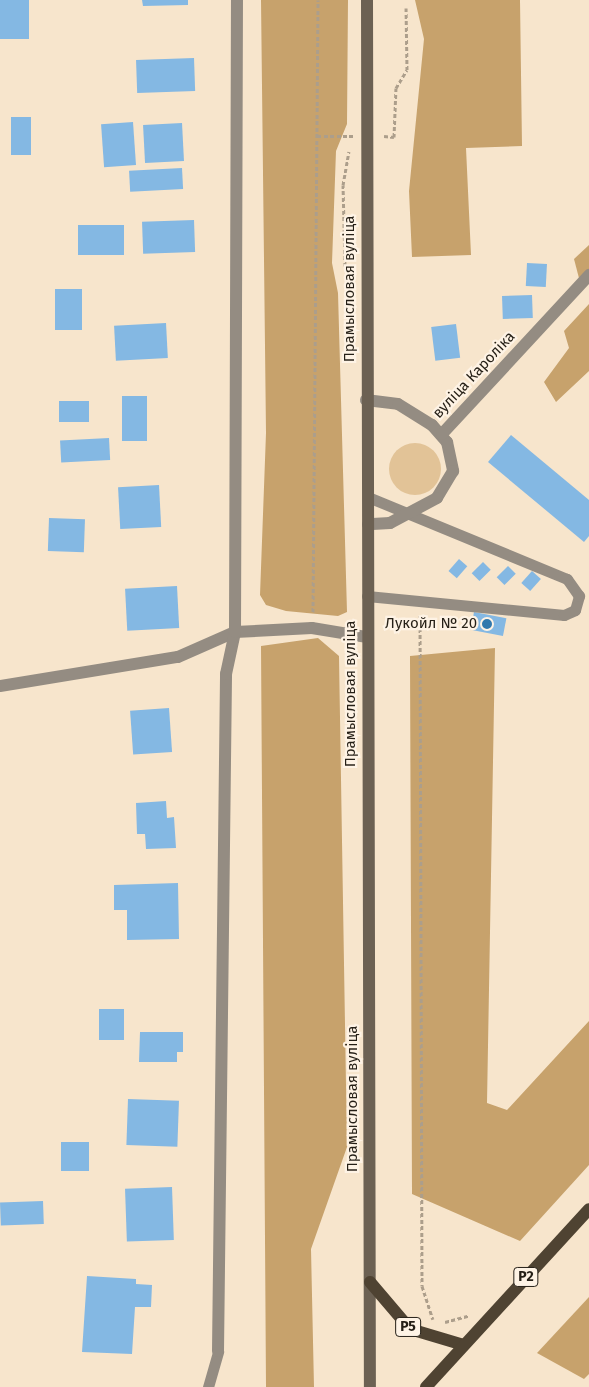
<!DOCTYPE html>
<html>
<head>
<meta charset="utf-8">
<style>
  body { margin:0 }
  #map { position:relative; width:589px; height:1387px; overflow:hidden; background:#f7e5cc; font-family:"Fira Sans",sans-serif }
  div>[style] { position:absolute }
  .green>* { inset:0; background:#e2c397 }
  .round { border-radius:50% }
  .forest>* { inset:0; background:#c7a26c }
  .building>* { inset:0; background:#84b8e3; transform-origin:0 0 }
  .path>* { height:3px; margin-top:-1.5px; transform-origin:0; background:repeating-linear-gradient(90deg,#ac9e8b 0 4px,transparent 0 6.5px) }
  .lane>* { height:11px; margin:-5.5px; padding:0 5.5px; transform-origin:5.5px; border-radius:5.5px; background:#948c82 }
  .street>* { height:12px; margin:-6px; padding:0 6px; transform-origin:6px; border-radius:6px; background:#948c82 }
  .secondary>* { height:12px; margin:-6px; padding:0 6px; transform-origin:6px; border-radius:6px; background:#6c6153 }
  .primary>* { height:12px; margin:-6px; padding:0 6px; transform-origin:6px; border-radius:6px; background:#4f4332 }
  .dots>* { width:14px; height:14px; translate:-50% -50%; box-sizing:border-box; border:2px solid #fef3e5; border-radius:50% }
  span { translate:-50% -50%; white-space:nowrap; text-align:center; line-height:1.15; -webkit-text-stroke:4.5px #fef3e5; paint-order:stroke }
  .shield-label span { padding:1px 4px; background:#fef3e5; border:1px solid; border-radius:4px; -webkit-text-stroke-width:0 }
  .shield-label { font-size:14px; color:#251f16; font-weight:700 }
  .street-label { font-size:15px; color:#251f16 }
  .poi-label { font-size:15px; color:#251f16 }
  .right { translate:-100% -50%; text-align:right }
</style>
</head>
<body>
<div id="map">
  <div class="green">
    <div class="round" style="left:389px;top:443px;width:52px;height:52px"></div>
  </div>
  <div class="forest">
    <div style="clip-path:polygon(261px 0,348px 0,347px 124px,336px 151px,332px 263px,338px 293px,347px 612px,338px 616px,286px 611px,266px 605px,260px 595px,266px 433px)"></div>
    <div style="clip-path:polygon(415px 0,520px 0,522px 146px,466px 148px,471px 255px,412px 257px,409px 191px,424px 39px)"></div>
    <div style="clip-path:polygon(589px 245px,589px 272px,580px 282px,574px 259px)"></div>
    <div style="clip-path:polygon(589px 304px,589px 371px,556px 402px,544px 382px,569px 348px,564px 331px)"></div>
    <div style="clip-path:polygon(318px 638px,339px 656px,347px 1147px,311px 1249px,314px 1387px,266px 1387px,261px 646px)"></div>
    <div style="clip-path:polygon(495px 648px,487px 1103px,507px 1110px,589px 1021px,589px 1165px,520px 1241px,412px 1194px,410px 656px)"></div>
    <div style="clip-path:polygon(589px 1297px,589px 1374px,584px 1379px,537px 1353px)"></div>
  </div>
  <div class="building">
    <div style="left:0;top:0;width:29px;height:39px"></div>
    <div style="clip-path:polygon(142px 0,188px 0,188px 5px,143px 6px)"></div>
    <div style="left:194px;top:58px;width:33px;height:58px;rotate:88deg"></div>
    <div style="left:11px;top:117px;width:20px;height:38px"></div>
    <div style="left:133px;top:122px;width:43px;height:32px;rotate:86deg"></div>
    <div style="left:182px;top:123px;width:38px;height:39px;rotate:87deg"></div>
    <div style="left:182px;top:168px;width:21px;height:53px;rotate:87deg"></div>
    <div style="left:194px;top:220px;width:32px;height:52px;rotate:88deg"></div>
    <div style="left:78px;top:225px;width:46px;height:30px"></div>
    <div style="left:527px;top:263px;width:20px;height:23px;rotate:3deg"></div>
    <div style="left:55px;top:289px;width:27px;height:41px"></div>
    <div style="left:532px;top:295px;width:23px;height:30px;rotate:88deg"></div>
    <div style="left:166px;top:323px;width:35px;height:52px;rotate:87deg"></div>
    <div style="left:456px;top:324px;width:34px;height:25px;rotate:83deg"></div>
    <div style="left:122px;top:396px;width:25px;height:45px"></div>
    <div style="left:59px;top:401px;width:30px;height:21px"></div>
    <div style="clip-path:polygon(511px 435px,589px 500px,589px 536px,584px 542px,488px 462px)"></div>
    <div style="left:109px;top:438px;width:22px;height:49px;rotate:87deg"></div>
    <div style="left:159px;top:485px;width:42px;height:41px;rotate:87deg"></div>
    <div style="left:49px;top:518px;width:36px;height:33px;rotate:2deg"></div>
    <div style="left:459px;top:559px;width:11px;height:16px;rotate:41deg"></div>
    <div style="left:483px;top:562px;width:11px;height:16px;rotate:45deg"></div>
    <div style="left:508px;top:566px;width:11px;height:16px;rotate:45deg"></div>
    <div style="left:532px;top:571px;width:12px;height:16px;rotate:42deg"></div>
    <div style="left:177px;top:586px;width:42px;height:52px;rotate:87deg"></div>
    <div style="left:474px;top:612px;width:33px;height:18px;rotate:11deg"></div>
    <div style="left:169px;top:708px;width:44px;height:39px;rotate:86deg"></div>
    <div style="clip-path:polygon(166px 801px,167px 818px,174px 817px,176px 848px,146px 849px,145px 834px,137px 834px,136px 803px)"></div>
    <div style="clip-path:polygon(178px 883px,179px 939px,127px 940px,127px 910px,114px 910px,114px 885px)"></div>
    <div style="left:99px;top:1009px;width:25px;height:31px"></div>
    <div style="clip-path:polygon(140px 1032px,183px 1032px,183px 1052px,177px 1052px,177px 1062px,139px 1062px)"></div>
    <div style="left:128px;top:1099px;width:51px;height:46px;rotate:2deg"></div>
    <div style="left:61px;top:1142px;width:28px;height:29px"></div>
    <div style="left:172px;top:1187px;width:53px;height:47px;rotate:88deg"></div>
    <div style="left:43px;top:1201px;width:23px;height:43px;rotate:88deg"></div>
    <div style="clip-path:polygon(87px 1276px,136px 1279px,136px 1284px,152px 1285px,151px 1307px,135px 1307px,132px 1354px,82px 1352px)"></div>
  </div>
  <div class="path">
    <div style="left:317px;top:136px;width:36px"></div>
    <div style="left:384px;top:136px;width:10px;rotate:6deg"></div>
    <div style="left:394px;top:137px;width:49px;rotate:-87.7deg"></div>
    <div style="left:396px;top:88px;width:21px;rotate:-59deg"></div>
    <div style="left:407px;top:70px;width:62px;rotate:-90.9deg"></div>
    <div style="left:345px;top:266px;width:81px;rotate:-91.4deg"></div>
    <div style="left:343px;top:185px;width:34px;rotate:-80deg"></div>
    <div style="left:313px;top:612px;width:612px;rotate:-89.53deg"></div>
    <div style="left:420px;top:615px;width:671px;rotate:89.83deg"></div>
    <div style="left:422px;top:1286px;width:35px;rotate:72deg"></div>
    <div style="left:445px;top:1322px;width:24px;rotate:-15deg"></div>
  </div>
  <div class="lane">
    <div style="left:367px;top:596px;width:198px;rotate:5.5deg"></div>
    <div style="left:564px;top:615px;width:12px;rotate:-24deg"></div>
    <div style="left:575px;top:610px;width:15px;rotate:-74deg"></div>
    <div style="left:579px;top:596px;width:21px;rotate:-125deg"></div>
    <div style="left:567px;top:579px;width:215px;rotate:-157.6deg"></div>
    <div style="left:208px;top:1387px;width:37px;rotate:-74deg"></div>
  </div>
  <div class="street">
    <div style="left:366px;top:400px;width:32px;rotate:7deg"></div>
    <div style="left:398px;top:404px;width:40px;rotate:32deg"></div>
    <div style="left:432px;top:425px;width:23px;rotate:49deg"></div>
    <div style="left:447px;top:442px;width:30px;rotate:78deg"></div>
    <div style="left:453px;top:471px;width:31px;rotate:121deg"></div>
    <div style="left:437px;top:498px;width:53px;rotate:152deg"></div>
    <div style="left:390px;top:523px;width:22px;rotate:177deg"></div>
    <div style="left:442px;top:434px;width:217px;rotate:-47.2deg"></div>
    <div style="left:0;top:686px;width:180px;rotate:-9.3deg"></div>
    <div style="left:178px;top:657px;width:62px;rotate:-23.7deg"></div>
    <div style="left:235px;top:632px;width:77px;rotate:-3deg"></div>
    <div style="left:312px;top:628px;width:56px;rotate:9.3deg"></div>
    <div style="left:218px;top:1351px;width:677px;rotate:-89.32deg"></div>
    <div style="left:226px;top:674px;width:43px;rotate:-77.9deg"></div>
    <div style="left:235px;top:632px;width:632px;rotate:-89.82deg"></div>
  </div>
  <div class="secondary">
    <div style="left:367px;top:0;width:1387px;rotate:89.88deg"></div>
  </div>
  <div class="primary">
    <div style="left:370px;top:1282px;width:62px;rotate:49.6deg"></div>
    <div style="left:410px;top:1329px;width:56px;rotate:16.5deg"></div>
    <div style="left:426px;top:1387px;width:241px;rotate:-47.5deg"></div>
  </div>
  <div class="dots">
    <div style="left:487px;top:624px;background:#3178ad"></div>
  </div>
  <div class="shield-label">
    <span style="left:526px;top:1277px">Р2</span>
    <span style="left:408px;top:1327px">Р5</span>
  </div>
  <div class="street-label">
    <span style="left:350px;top:289px;rotate:-90deg">Прамысловая вуліца</span>
    <span style="left:474px;top:375px;rotate:-47deg">вуліца Кароліка</span>
    <span style="left:351px;top:694px;rotate:-90deg">Прамысловая вуліца</span>
    <span style="left:353px;top:1099px;rotate:-90deg">Прамысловая вуліца</span>
  </div>
  <div class="poi-label">
    <span class="right" style="left:477px;top:624px">Лукойл № 20</span>
  </div>
</div>
</body>
</html>
